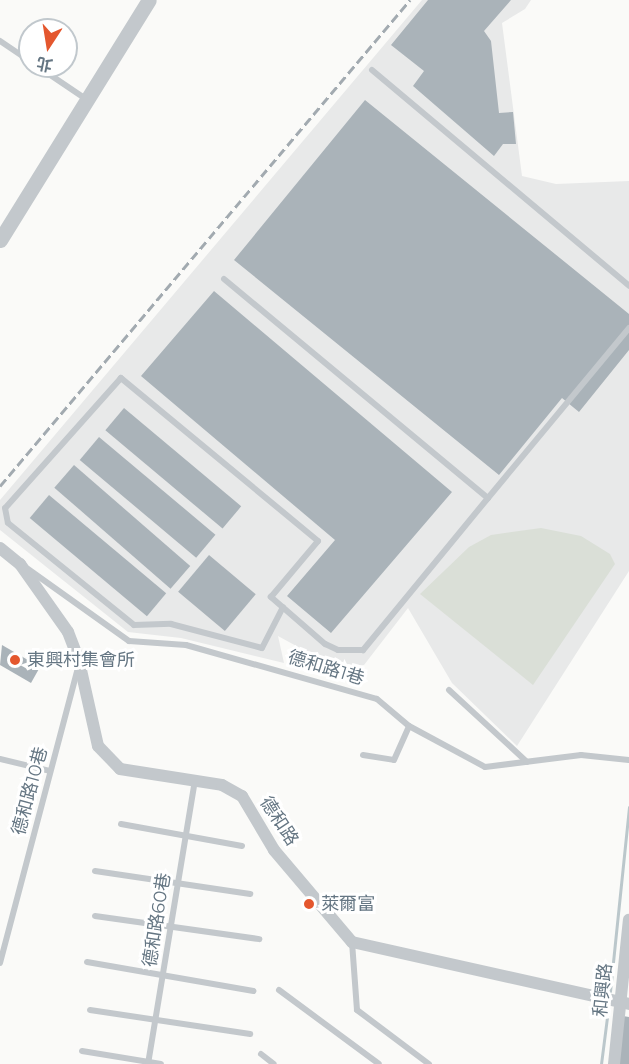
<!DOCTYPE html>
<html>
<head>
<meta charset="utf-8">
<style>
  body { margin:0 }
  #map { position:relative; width:629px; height:1064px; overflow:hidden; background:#fafaf8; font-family:Montserrat,"Noto Sans TC",sans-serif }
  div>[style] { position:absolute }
  .built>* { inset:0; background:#e8e9e9 }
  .green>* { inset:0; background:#dadfd7 }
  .stream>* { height:3px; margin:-1.5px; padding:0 1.5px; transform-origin:1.5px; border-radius:1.5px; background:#bbc7cb }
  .building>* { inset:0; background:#aab3b9; transform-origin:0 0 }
  .service>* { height:6px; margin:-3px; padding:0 3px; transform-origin:3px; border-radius:3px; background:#c3c8cc }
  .minor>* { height:12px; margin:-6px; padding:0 6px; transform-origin:6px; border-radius:6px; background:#c3c8cc }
  .tertiary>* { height:15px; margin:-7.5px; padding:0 7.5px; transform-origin:7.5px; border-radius:7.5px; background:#c3c8cc }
  .rail>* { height:3px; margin-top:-1.5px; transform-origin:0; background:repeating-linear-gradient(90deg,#a2aab0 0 9px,transparent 0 13.5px) }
  .dots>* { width:16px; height:16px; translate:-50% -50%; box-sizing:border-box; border:3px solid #fff; border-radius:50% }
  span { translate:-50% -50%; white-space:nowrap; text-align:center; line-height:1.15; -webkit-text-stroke:6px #fff; paint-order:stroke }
  .poi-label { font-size:18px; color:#657683 }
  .left { translate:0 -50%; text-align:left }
  .street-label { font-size:18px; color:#657683 }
  .north { position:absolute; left:18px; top:18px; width:60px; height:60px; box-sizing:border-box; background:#fff; border:2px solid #c1c8cd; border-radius:50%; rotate:192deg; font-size:16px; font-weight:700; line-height:24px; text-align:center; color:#657683 }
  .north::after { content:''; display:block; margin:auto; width:21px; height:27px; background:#e4572e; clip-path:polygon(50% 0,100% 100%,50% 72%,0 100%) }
</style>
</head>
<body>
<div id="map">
  <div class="built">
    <div style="clip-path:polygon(422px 0,531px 0,525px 9px,502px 23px,522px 176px,556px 184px,629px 181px,629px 571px,517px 746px,452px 683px,408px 608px,364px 665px,344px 666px,322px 660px,278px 636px,284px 663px,181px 638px,128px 632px,0 530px,0 500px)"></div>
  </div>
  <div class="green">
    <div style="clip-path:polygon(541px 528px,581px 536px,610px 554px,615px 564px,533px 685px,420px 594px,469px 547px,491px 535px)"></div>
  </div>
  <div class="stream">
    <div style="left:610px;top:991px;width:185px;rotate:-84.1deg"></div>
    <div style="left:601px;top:1064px;width:55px;rotate:-82.7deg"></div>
  </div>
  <div class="building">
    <div style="clip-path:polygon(428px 0,511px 0,484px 31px,491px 41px,499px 113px,513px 112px,516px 144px,503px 144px,494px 156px,413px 86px,424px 71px,391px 45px)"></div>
    <div style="clip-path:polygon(365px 100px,629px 314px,629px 350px,579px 412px,562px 398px,499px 475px,234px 260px)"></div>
    <div style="clip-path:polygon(214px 291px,452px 492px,331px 633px,287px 596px,335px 540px,141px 376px)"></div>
    <div style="left:124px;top:408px;width:153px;height:29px;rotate:40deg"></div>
    <div style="left:99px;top:437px;width:152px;height:30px;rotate:40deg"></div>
    <div style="left:74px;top:465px;width:154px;height:30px;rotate:41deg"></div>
    <div style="left:49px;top:495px;width:153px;height:30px;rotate:40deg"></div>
    <div style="left:209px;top:555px;width:61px;height:48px;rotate:40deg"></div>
    <div style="clip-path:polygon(2px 645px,40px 667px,31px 683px,0 665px)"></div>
    <div style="clip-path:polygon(623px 1016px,629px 1017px,629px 1064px,617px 1064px)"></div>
  </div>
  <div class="service">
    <div style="left:0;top:41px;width:36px;rotate:34deg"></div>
    <div style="left:37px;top:66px;width:59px;rotate:34deg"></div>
    <div style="left:372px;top:70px;width:336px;rotate:40deg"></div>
    <div style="left:224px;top:279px;width:343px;rotate:39.7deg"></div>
    <div style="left:488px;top:498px;width:197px;rotate:129.4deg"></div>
    <div style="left:363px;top:650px;width:25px;rotate:180deg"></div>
    <div style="left:338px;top:650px;width:14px;rotate:-155deg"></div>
    <div style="left:325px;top:644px;width:72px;rotate:-139deg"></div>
    <div style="left:271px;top:597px;width:73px;rotate:-50deg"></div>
    <div style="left:318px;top:541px;width:256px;rotate:-140.4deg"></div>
    <div style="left:121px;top:378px;width:174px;rotate:131.7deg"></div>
    <div style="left:5px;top:508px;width:15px;rotate:79deg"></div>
    <div style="left:8px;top:523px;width:162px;rotate:39deg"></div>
    <div style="left:134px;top:625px;width:37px;rotate:-2deg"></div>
    <div style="left:171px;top:624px;width:94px;rotate:14.8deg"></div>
    <div style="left:262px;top:648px;width:46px;rotate:-62.9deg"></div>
    <div style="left:488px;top:498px;width:221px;rotate:-50.3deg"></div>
    <div style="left:28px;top:569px;width:124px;rotate:35.5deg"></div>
    <div style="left:129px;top:641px;width:57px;rotate:4deg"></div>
    <div style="left:186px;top:645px;width:198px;rotate:15.8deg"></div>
    <div style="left:377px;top:699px;width:42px;rotate:40.2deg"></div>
    <div style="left:409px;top:726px;width:86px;rotate:28.3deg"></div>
    <div style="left:485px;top:767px;width:97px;rotate:-7.1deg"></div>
    <div style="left:581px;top:755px;width:48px;rotate:5.9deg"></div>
    <div style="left:449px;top:690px;width:106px;rotate:42.7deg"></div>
    <div style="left:363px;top:755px;width:31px;rotate:9deg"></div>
    <div style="left:394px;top:760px;width:37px;rotate:-66deg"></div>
    <div style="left:0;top:759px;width:51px;rotate:13.5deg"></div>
    <div style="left:121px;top:824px;width:123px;rotate:10.3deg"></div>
    <div style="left:95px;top:871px;width:157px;rotate:8.4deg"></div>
    <div style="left:95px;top:916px;width:166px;rotate:8deg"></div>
    <div style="left:352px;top:942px;width:68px;rotate:85.8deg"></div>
    <div style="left:357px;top:1010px;width:90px;rotate:36.9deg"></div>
    <div style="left:87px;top:962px;width:169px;rotate:9.9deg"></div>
    <div style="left:0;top:963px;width:305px;rotate:-75.2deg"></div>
    <div style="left:279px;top:990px;width:124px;rotate:36.5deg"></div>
    <div style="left:90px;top:1010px;width:162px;rotate:8.5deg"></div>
    <div style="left:82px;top:1051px;width:80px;rotate:9.3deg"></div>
    <div style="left:261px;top:1054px;width:16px;rotate:38deg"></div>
    <div style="left:148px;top:1064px;width:287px;rotate:-80.6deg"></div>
  </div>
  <div class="minor">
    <div style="left:0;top:548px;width:26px;rotate:39deg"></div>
    <div style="left:20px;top:564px;width:83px;rotate:54.8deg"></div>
    <div style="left:68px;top:632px;width:31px;rotate:69deg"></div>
    <div style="left:79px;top:661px;width:87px;rotate:77.4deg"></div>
    <div style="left:98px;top:746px;width:32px;rotate:46deg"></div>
    <div style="left:120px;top:769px;width:103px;rotate:8.9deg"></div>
    <div style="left:222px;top:785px;width:23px;rotate:29deg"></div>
    <div style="left:242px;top:796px;width:63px;rotate:59.3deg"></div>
    <div style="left:274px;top:850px;width:121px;rotate:49.7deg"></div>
    <div style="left:352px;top:942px;width:284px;rotate:12.6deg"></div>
    <div style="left:614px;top:1064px;width:145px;rotate:-84.1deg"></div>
  </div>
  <div class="tertiary">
    <div style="left:0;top:240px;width:282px;rotate:-58.2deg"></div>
  </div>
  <div class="rail">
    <div style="left:0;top:486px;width:636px;rotate:-49.85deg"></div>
  </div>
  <div class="dots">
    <div style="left:15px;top:660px;background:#e4572e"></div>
    <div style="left:309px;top:904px;background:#e4572e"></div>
  </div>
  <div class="poi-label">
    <span class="left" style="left:27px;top:660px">東興村集會所</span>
    <span class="left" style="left:321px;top:904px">萊爾富</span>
  </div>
  <div class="street-label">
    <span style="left:326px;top:668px;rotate:17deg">德和路1巷</span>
    <span style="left:30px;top:791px;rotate:-75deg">德和路10巷</span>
    <span style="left:279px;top:821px;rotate:57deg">德和路</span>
    <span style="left:157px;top:920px;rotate:-81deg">德和路60巷</span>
    <span style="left:603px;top:990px;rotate:-84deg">和興路</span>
  </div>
  <div class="north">北</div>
</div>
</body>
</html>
